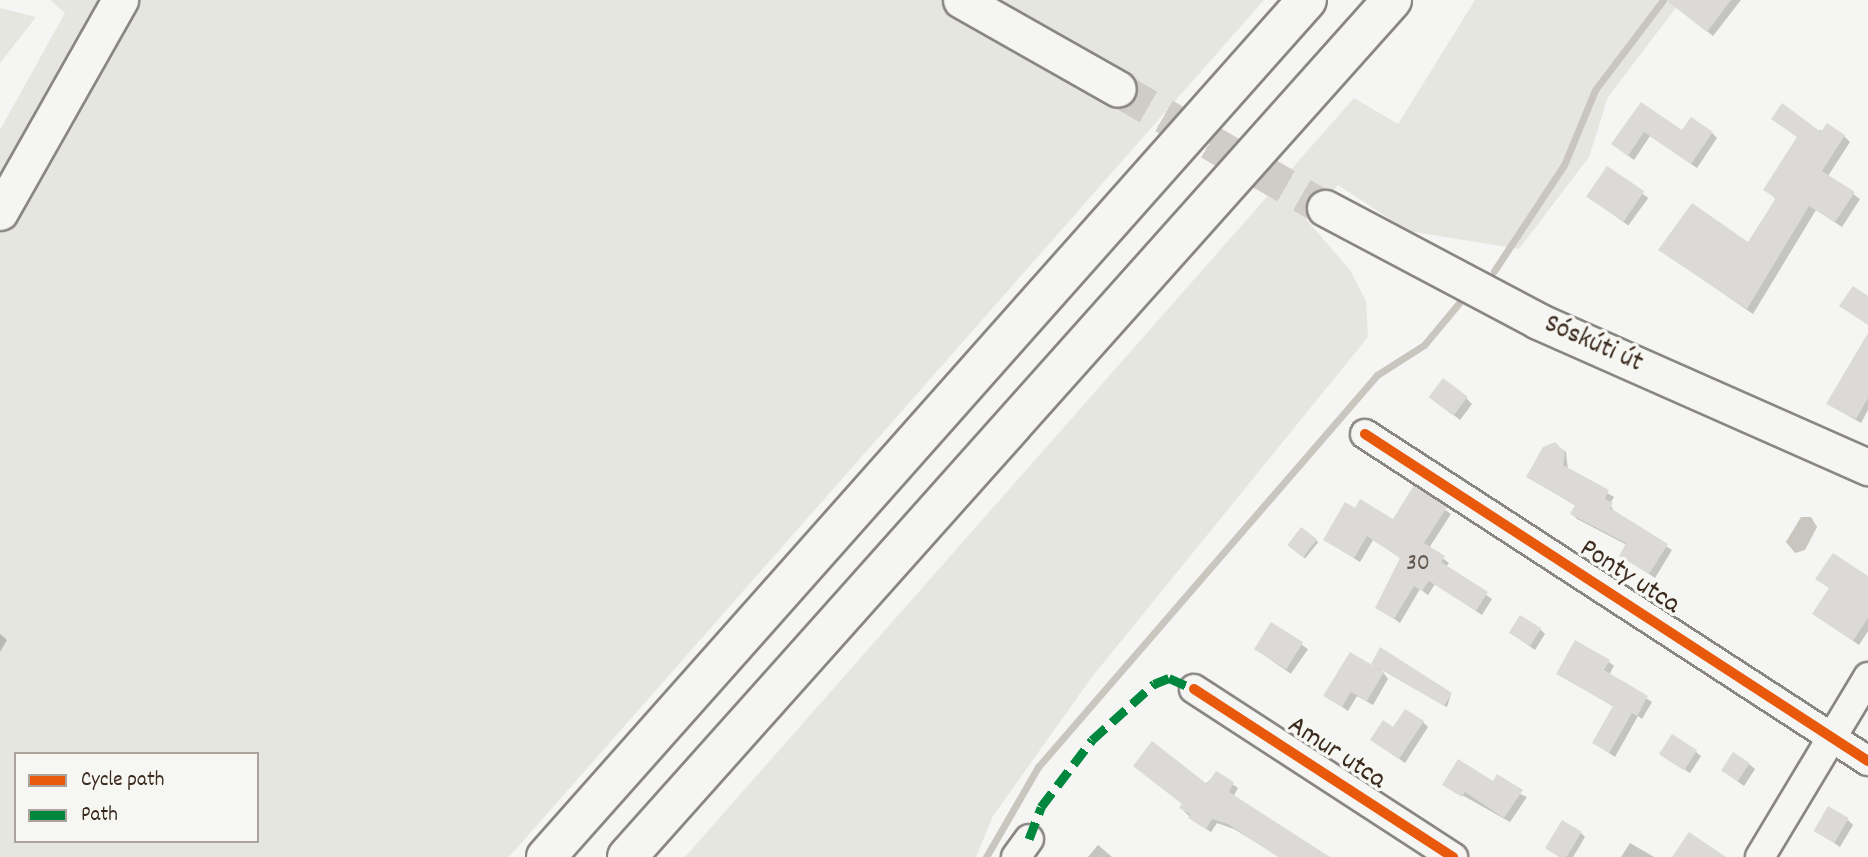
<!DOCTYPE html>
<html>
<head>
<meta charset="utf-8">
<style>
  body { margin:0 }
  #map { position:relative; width:1868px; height:857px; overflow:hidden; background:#f5f5f3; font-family:Dekko,sans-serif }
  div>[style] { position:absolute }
  .green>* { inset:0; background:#e6e6e1 }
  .water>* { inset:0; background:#c9c5bf }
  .shadow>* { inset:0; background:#0003; transform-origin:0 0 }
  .stream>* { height:7px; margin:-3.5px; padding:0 3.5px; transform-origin:3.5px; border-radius:3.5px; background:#c9c5bf }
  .building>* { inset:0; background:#dbdad8; transform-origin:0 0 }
  .major-tunnel>* { height:35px; margin-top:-17.5px; transform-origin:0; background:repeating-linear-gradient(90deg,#d0ccc8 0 35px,transparent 0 53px) }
  .roads { filter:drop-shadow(2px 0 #8a8683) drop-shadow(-2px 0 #8a8683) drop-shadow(0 2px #8a8683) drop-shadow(0 -2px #8a8683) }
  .minor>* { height:28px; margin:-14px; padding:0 14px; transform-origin:14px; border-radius:14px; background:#f5f5f3 }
  .major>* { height:35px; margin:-17.5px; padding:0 17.5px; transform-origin:17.5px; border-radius:17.5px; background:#f5f5f3 }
  .highway>* { height:38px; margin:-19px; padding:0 19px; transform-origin:19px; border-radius:19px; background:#f5f5f3 }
  .quiet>* { height:9px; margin-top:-4.5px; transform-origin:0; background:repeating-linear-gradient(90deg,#00873e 0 18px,transparent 0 27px) }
  .cycleway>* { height:10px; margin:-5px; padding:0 5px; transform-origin:5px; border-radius:5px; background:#e8590c }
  span { translate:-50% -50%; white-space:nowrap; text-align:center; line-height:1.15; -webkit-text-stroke:7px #f6f6f2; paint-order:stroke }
  .number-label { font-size:24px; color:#63564c }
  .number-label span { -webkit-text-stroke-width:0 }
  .street-label { font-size:28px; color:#3b2a1e }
  .legend { position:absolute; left:14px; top:752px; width:245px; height:91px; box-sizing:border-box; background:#f6f6f2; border:2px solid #aba49d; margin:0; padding:9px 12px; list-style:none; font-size:21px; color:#3b2a1e }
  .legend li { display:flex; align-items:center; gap:14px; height:35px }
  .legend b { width:35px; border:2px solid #aba49d }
</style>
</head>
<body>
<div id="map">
  <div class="green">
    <div style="clip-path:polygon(evenodd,50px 0,1264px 0,509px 857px,0 857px,0 130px,65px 13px,50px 0,16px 754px,257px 754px,257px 841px,16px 841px,16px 754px)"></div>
    <div style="clip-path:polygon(1475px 0,1682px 0,1608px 97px,1589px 157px,1519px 249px,1408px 231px,1338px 185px,1306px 219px,1350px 270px,1366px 301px,1368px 337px,1092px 677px,993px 816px,976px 857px,685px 857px,1354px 98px,1398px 124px)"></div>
    <div style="clip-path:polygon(0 8px,36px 17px,0 63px)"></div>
  </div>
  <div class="water">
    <div style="clip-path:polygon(1801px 517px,1811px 517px,1817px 527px,1805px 550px,1795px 553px,1786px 542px)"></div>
  </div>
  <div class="shadow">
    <div style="clip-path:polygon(1687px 0,1741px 0,1713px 36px,1685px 14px)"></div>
    <div style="clip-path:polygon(1641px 104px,1682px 133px,1712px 133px,1717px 138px,1697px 168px,1650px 136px,1634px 160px,1619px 149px)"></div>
    <div style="clip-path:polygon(1773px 119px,1844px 136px,1850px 142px,1828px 176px,1860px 199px,1842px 227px,1816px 210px,1753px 314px,1660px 250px,1748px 244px,1777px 200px,1766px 190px,1799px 138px)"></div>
    <div style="left:1607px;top:168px;width:51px;height:34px;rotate:36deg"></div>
    <div style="clip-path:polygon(1868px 337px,1868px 410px,1861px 423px,1828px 404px)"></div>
    <div style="clip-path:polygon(1466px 398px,1472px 404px,1460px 420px,1437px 402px)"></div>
    <div style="clip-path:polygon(1555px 444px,1566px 452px,1568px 470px,1614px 497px,1610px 504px,1615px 513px,1672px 550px,1655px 578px,1621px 555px,1627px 545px,1577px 519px,1572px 514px,1576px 506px,1528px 477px)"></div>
    <div style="clip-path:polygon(1414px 488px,1451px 514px,1429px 548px,1449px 563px,1446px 567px,1492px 599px,1482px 615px,1435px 584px,1428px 595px,1420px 589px,1400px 623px,1377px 607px,1402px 559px,1373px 540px,1360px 562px,1325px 540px,1356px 510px,1393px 521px)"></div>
    <div style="left:1302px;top:529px;width:21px;height:21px;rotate:39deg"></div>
    <div style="clip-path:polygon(1868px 578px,1868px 631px,1859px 645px,1814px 614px,1831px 589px,1817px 579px)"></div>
    <div style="left:1272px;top:624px;width:44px;height:30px;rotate:35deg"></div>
    <div style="clip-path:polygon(1540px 629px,1545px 634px,1535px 650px,1511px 633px)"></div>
    <div style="clip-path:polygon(0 634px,7px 640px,0 652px)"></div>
    <div style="clip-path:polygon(1574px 645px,1609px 662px,1614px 666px,1609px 675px,1652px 702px,1642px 719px,1638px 716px,1615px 757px,1594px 743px,1614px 707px,1558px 674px)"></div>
    <div style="clip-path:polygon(1381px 649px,1451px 694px,1447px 707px,1380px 668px,1388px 679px,1373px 705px,1357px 696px,1348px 711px,1325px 695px,1379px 670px,1373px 664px)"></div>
    <div style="clip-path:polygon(1423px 722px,1428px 727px,1405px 763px,1372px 740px)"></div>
    <div style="clip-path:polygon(1696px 752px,1701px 756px,1690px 773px,1666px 758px)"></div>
    <div style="clip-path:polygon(1749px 764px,1755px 769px,1744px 786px,1722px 770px)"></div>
    <div style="clip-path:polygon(1217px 773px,1238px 788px,1233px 797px,1327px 857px,1280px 857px,1234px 829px,1217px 823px,1211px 832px,1195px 822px,1181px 808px)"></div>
    <div style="clip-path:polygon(1493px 783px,1527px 797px,1510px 822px,1444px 785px)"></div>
    <div style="clip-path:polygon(1848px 820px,1853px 825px,1840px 847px,1815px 830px)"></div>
    <div style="clip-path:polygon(1581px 833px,1585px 837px,1573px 857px,1560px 857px,1547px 848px)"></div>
    <div style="clip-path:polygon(1630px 843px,1654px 857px,1621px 857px)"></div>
    <div style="clip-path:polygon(1098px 845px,1112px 857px,1088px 857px)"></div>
  </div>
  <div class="stream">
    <div style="left:1494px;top:271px;width:127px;rotate:-56.6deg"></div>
    <div style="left:1564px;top:165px;width:81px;rotate:-67.5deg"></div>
    <div style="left:1595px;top:90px;width:113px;rotate:-52.9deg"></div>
    <div style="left:986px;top:857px;width:104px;rotate:-60deg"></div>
    <div style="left:1038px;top:767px;width:518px;rotate:-49.15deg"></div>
    <div style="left:1377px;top:375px;width:56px;rotate:-32.6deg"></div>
    <div style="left:1424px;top:345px;width:55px;rotate:-50.2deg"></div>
  </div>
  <div class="building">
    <div style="clip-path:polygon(1666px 0,1731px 0,1707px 32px)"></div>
    <div style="clip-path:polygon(1641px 102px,1682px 130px,1691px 117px,1713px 132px,1691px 164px,1644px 132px,1628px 156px,1611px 144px)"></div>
    <div style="clip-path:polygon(1782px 103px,1821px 132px,1827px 123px,1845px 135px,1822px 171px,1855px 192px,1835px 222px,1809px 206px,1747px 309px,1658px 250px,1692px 203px,1748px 242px,1776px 198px,1763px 190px,1797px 137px,1771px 119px)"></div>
    <div style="left:1607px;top:166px;width:45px;height:37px;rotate:34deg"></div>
    <div style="clip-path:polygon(1853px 286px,1868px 296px,1868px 325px,1839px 306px)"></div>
    <div style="clip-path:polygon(1868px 333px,1868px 398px,1856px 419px,1826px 404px)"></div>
    <div style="left:1443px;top:378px;width:31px;height:24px;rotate:37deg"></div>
    <div style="clip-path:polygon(1555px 442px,1565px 452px,1563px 465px,1609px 490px,1605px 499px,1613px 503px,1610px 508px,1668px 544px,1649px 574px,1619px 556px,1626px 543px,1570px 514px,1575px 505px,1526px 477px,1543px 447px)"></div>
    <div style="clip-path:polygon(1414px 485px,1447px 507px,1424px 543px,1445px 556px,1441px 562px,1488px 592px,1476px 611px,1429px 581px,1422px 591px,1414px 586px,1394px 619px,1375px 608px,1400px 558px,1367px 536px,1354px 558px,1323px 540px,1345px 502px,1355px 508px,1360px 499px,1393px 519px)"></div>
    <div style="left:1301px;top:527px;width:20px;height:23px;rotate:37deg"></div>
    <div style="clip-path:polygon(1833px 553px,1868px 576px,1868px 618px,1853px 641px,1812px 614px,1829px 588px,1815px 579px)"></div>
    <div style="left:1520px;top:615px;width:25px;height:21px;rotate:32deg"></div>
    <div style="left:1271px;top:622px;width:38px;height:32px;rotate:32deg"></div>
    <div style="clip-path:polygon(1575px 640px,1610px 660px,1604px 670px,1648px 696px,1637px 716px,1632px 713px,1609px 753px,1592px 743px,1613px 706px,1556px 674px)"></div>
    <div style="clip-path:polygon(1380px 647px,1452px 693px,1444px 706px,1371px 664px)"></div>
    <div style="clip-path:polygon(1350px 652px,1384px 672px,1367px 701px,1351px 692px,1342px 707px,1323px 696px)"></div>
    <div style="clip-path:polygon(1405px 709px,1424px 721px,1399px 759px,1370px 740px,1383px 720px,1393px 727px)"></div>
    <div style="left:1672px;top:734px;width:30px;height:24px;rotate:33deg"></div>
    <div style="clip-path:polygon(1152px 741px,1207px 784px,1216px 771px,1234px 782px,1229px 792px,1330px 857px,1278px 857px,1228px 824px,1212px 819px,1206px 829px,1188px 818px,1190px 814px,1179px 808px,1182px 804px,1133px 766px)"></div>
    <div style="left:1733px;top:752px;width:20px;height:22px;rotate:33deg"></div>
    <div style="clip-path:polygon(1458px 759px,1493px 781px,1497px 774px,1523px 790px,1504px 818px,1465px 792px,1462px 797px,1442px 785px)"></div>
    <div style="left:1828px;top:806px;width:24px;height:29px;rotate:30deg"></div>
    <div style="left:1562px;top:820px;width:23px;height:33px;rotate:31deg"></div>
    <div style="clip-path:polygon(1689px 832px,1726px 857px,1672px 857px)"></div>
  </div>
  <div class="major-tunnel">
    <div style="left:1118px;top:89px;width:239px;rotate:29.9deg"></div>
  </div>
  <div class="roads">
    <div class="minor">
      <div style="left:1365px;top:434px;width:600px;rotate:33.03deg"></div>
      <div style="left:1194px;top:689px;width:309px;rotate:33deg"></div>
      <div style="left:1016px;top:857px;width:22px;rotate:-54deg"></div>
      <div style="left:1760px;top:857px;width:210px;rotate:-59deg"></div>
    </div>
    <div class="major">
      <div style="left:961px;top:0;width:180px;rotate:29.5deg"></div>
      <div style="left:1325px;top:208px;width:241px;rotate:27.9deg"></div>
      <div style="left:1538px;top:321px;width:361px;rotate:23.9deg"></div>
      <div style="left:0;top:212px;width:244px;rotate:-60.5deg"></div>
    </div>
    <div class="highway">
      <div style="left:546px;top:857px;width:1146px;rotate:-48.4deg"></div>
      <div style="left:627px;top:857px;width:1149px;rotate:-48.25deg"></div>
    </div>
  </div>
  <div class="quiet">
    <div style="left:1029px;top:839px;width:34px;rotate:-69deg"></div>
    <div style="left:1041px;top:807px;width:84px;rotate:-52.7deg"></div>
    <div style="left:1092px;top:740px;width:84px;rotate:-42.1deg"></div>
    <div style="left:1154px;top:684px;width:16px;rotate:-22deg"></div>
    <div style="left:1169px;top:678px;width:27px;rotate:24deg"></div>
  </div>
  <div class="cycleway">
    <div style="left:1365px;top:434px;width:600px;rotate:33.03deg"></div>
    <div style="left:1194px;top:689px;width:309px;rotate:33deg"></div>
  </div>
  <div class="number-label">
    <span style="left:1418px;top:565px">30</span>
  </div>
  <div class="street-label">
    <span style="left:1593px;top:345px;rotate:24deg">Sóskúti út</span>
    <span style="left:1629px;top:578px;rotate:33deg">Ponty utca</span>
    <span style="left:1336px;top:754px;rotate:33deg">Amur utca</span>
  </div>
  <ul class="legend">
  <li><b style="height:9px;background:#e8590c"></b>Cycle path</li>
  <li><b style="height:9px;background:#00873e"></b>Path</li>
  </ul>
</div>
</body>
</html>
